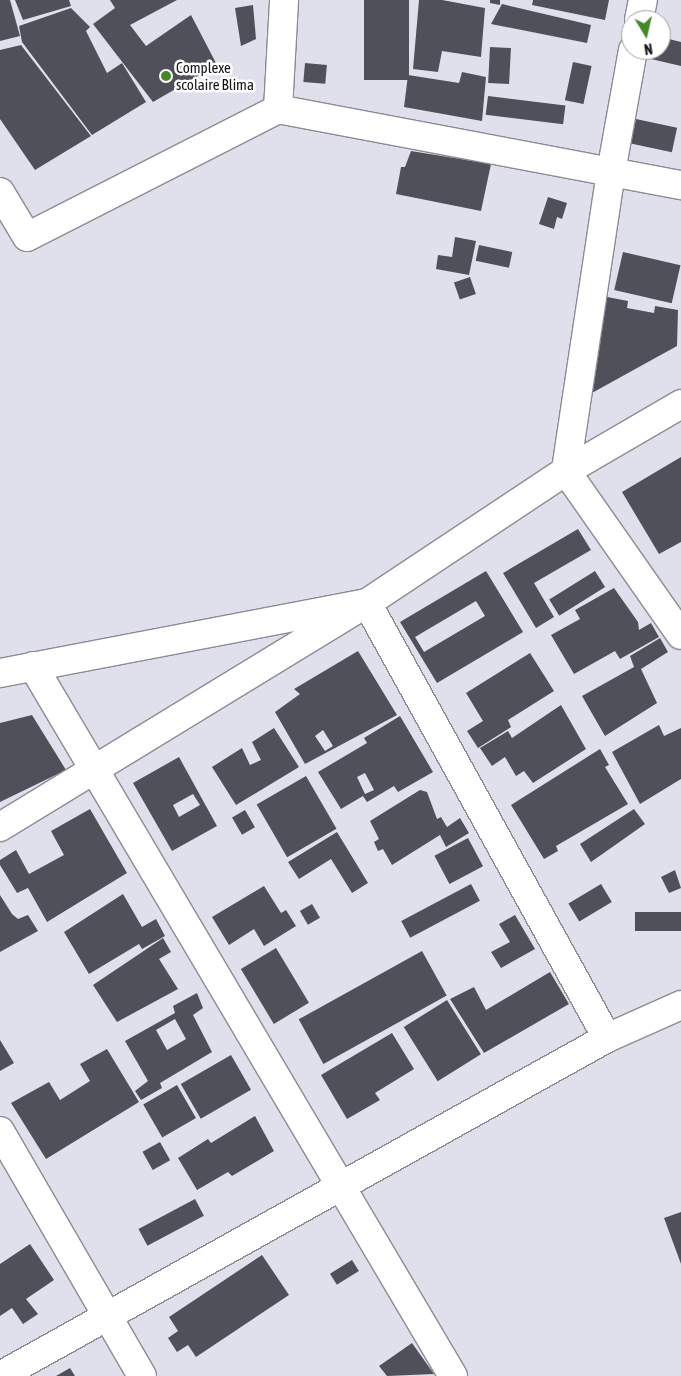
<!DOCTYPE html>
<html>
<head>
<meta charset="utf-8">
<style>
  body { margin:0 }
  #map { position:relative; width:681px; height:1376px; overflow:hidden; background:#e0e0ec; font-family:"Asap Condensed",sans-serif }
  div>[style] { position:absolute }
  .building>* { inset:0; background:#50505b; transform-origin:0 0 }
  .roads { filter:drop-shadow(1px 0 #8b8b97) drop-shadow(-1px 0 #8b8b97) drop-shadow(0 1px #8b8b97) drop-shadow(0 -1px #8b8b97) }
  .street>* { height:28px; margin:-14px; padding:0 14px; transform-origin:14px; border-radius:14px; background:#fff }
  .dots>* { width:14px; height:14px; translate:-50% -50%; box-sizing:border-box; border:2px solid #fff; border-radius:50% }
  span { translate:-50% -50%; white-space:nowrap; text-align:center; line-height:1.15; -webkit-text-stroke:5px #fff; paint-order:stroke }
  .poi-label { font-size:15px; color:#151519 }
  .left { translate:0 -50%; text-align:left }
  .north { position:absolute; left:621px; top:10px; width:50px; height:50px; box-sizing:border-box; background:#fff; border:1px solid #a1a1a3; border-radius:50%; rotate:171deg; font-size:14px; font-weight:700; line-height:20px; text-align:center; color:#151519 }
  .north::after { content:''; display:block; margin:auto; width:18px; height:22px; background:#468729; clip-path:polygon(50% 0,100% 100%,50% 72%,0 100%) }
</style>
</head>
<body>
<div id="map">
  <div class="building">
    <div style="clip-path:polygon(0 0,10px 0,20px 36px,0 41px)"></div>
    <div style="clip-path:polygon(15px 0,69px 0,71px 6px,23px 20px)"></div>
    <div style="clip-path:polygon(110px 0,177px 0,130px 25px,146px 46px,191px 15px,217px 65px,153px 102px,93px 24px,115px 8px)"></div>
    <div style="left:364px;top:0;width:45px;height:80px"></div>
    <div style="clip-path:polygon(419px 0,442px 0,485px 8px,481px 57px,442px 51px,438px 72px,413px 69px)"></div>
    <div style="clip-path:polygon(490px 0,500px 0,500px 5px,490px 3px)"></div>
    <div style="clip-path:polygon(533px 0,609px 0,605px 20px,532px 5px)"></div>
    <div style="clip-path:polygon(502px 4px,591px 25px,587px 43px,491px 24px)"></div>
    <div style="clip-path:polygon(253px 5px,256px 39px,241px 46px,235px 8px)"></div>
    <div style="clip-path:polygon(71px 8px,90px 27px,86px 31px,107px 73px,122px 63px,146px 102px,92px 135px,22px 42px,19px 26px)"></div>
    <div style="clip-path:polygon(661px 37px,681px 42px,681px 66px,651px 59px,653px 50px,661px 50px)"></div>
    <div style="clip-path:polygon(21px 45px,91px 136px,35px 170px,0 119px,0 50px)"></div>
    <div style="left:490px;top:47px;width:21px;height:36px;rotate:3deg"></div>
    <div style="left:573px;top:62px;width:19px;height:39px;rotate:12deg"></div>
    <div style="left:305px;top:63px;width:22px;height:19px;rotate:5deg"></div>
    <div style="clip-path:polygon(462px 72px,486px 77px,482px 121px,404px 107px,408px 75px,459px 83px)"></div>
    <div style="left:488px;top:96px;width:78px;height:19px;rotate:7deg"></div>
    <div style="left:636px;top:119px;width:42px;height:25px;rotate:12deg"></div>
    <div style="clip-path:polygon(411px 151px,491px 164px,481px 211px,396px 194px,401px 167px,405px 167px)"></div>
    <div style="clip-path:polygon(548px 197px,567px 203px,562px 219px,557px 217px,554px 229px,539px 224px)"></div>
    <div style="clip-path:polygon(455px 237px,476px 241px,469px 275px,436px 269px,438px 255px,452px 257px)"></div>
    <div style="left:479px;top:245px;width:34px;height:16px;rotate:12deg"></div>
    <div style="left:623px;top:252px;width:59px;height:39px;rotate:13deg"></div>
    <div style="left:470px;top:277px;width:18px;height:17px;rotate:71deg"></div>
    <div style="clip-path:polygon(602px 296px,628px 301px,627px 308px,654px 313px,655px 306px,678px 310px,677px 346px,581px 399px)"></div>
    <div style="clip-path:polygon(681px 457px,681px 542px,659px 554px,622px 492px)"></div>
    <div style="clip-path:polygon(578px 529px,591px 550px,534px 583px,554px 617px,536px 628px,503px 573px)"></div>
    <div style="clip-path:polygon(evenodd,486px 571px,523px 632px,437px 683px,400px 622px,486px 571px,476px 601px,485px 616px,424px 652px,415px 637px,476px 601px)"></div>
    <div style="left:595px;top:571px;width:19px;height:54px;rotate:58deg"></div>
    <div style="clip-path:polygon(614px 588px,638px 622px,639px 630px,651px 623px,659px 637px,620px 659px,615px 651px,574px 674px,551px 635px,580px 619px,575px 610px)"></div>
    <div style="clip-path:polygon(660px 638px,668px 652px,641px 669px,657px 703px,605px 736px,582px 696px,634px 667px,630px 656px)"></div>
    <div style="clip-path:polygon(evenodd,358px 651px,397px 715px,305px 764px,275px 712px,300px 694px,294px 689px,358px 651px,323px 730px,333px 746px,325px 751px,315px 736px,323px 730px)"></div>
    <div style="clip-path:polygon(530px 653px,554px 691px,508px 720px,511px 727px,478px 748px,467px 731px,483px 721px,466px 693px)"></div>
    <div style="clip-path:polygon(561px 705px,586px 749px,533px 783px,524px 771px,516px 776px,505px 757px,492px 766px,480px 748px,508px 731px,512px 738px)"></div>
    <div style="clip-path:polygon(32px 715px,66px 770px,0 802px,0 723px)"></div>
    <div style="clip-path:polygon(evenodd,400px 716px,433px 772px,398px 792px,394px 786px,367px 802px,363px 796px,341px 809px,318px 772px,367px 743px,364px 738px,400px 716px,365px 773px,374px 790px,365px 794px,357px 777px,365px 773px)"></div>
    <div style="clip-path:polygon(659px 725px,664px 736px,681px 728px,681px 779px,640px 804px,612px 752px)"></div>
    <div style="clip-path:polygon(274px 728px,299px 767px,236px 805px,212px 767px,242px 748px,250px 765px,261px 760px,252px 742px)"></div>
    <div style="clip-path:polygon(600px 749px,609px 765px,605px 767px,628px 804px,556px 846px,558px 851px,544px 859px,511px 805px)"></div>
    <div style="clip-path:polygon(evenodd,179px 757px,217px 826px,172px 851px,133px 783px,179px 757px,193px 794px,200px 805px,179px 817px,173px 805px,193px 794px)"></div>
    <div style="left:306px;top:776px;width:61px;height:57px;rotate:60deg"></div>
    <div style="clip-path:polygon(420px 790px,427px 792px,437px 819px,441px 817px,447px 827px,460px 818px,469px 833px,446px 847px,440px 835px,392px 865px,383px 849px,378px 851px,374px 842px,379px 839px,370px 821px)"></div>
    <div style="clip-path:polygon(90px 809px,127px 873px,47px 922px,28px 888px,17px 893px,0 865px,0 860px,16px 850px,29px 874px,64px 855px,51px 831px)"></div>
    <div style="clip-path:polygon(634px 809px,645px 824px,591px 862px,580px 844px)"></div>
    <div style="left:245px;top:810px;width:20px;height:15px;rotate:60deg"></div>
    <div style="clip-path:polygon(337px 832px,368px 883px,352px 893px,331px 859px,299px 879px,288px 862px)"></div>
    <div style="left:468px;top:838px;width:32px;height:38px;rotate:62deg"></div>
    <div style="clip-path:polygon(675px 870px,681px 888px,669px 893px,661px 877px)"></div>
    <div style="left:471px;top:884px;width:19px;height:79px;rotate:62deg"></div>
    <div style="left:601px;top:884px;width:21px;height:38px;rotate:59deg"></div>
    <div style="clip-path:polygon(264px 886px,281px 913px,286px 910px,296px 926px,264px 946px,254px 929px,229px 945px,212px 917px)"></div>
    <div style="clip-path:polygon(123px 894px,142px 927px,156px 919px,165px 936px,142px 949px,139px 944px,89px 974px,64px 932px)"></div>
    <div style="clip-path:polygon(0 895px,12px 914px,18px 919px,28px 915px,38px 931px,0 952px)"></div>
    <div style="left:312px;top:904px;width:16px;height:14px;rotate:60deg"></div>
    <div style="left:681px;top:912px;width:19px;height:46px;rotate:90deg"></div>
    <div style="clip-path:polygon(515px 915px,535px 949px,501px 968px,491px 952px,510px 942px,499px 924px)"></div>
    <div style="clip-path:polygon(163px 938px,171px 952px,159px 959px,178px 989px,117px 1022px,93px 985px)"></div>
    <div style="left:276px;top:948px;width:64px;height:41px;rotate:59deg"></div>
    <div style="left:422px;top:951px;width:51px;height:141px;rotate:61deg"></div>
    <div style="clip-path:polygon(550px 972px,569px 1004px,484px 1053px,450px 999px,474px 987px,486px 1010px)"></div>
    <div style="clip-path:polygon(evenodd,197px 993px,203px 1008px,193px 1015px,212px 1052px,160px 1083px,162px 1088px,141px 1100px,135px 1091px,148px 1081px,125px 1041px,175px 1013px,173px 1006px,197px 993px,175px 1019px,186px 1039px,167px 1050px,156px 1030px,175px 1019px)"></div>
    <div style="left:447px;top:1000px;width:64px;height:51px;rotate:58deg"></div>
    <div style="clip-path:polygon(392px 1033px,414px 1069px,375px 1093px,380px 1100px,347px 1119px,321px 1075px)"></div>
    <div style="clip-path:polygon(0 1040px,14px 1063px,0 1071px)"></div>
    <div style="clip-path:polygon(107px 1049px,139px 1102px,46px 1159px,11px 1103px,49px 1082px,60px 1100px,90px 1081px,80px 1064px)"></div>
    <div style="left:231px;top:1055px;width:40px;height:58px;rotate:60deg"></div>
    <div style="left:177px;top:1085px;width:38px;height:39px;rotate:60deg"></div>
    <div style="clip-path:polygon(255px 1116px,274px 1151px,232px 1176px,228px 1172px,197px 1190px,178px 1158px,208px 1139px,211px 1143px)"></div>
    <div style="left:160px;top:1142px;width:21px;height:20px;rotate:61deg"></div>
    <div style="left:195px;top:1199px;width:19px;height:64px;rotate:62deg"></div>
    <div style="clip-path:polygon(681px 1212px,681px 1264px,664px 1218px)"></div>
    <div style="clip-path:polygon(30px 1244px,54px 1280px,26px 1299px,38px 1314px,23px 1324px,12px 1308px,0 1316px,0 1264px)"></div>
    <div style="clip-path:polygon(262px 1255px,289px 1295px,196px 1357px,188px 1345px,177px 1352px,168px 1338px,178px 1331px,169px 1317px)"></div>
    <div style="left:352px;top:1260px;width:13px;height:26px;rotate:58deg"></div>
    <div style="clip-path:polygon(412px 1343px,434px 1374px,387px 1376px,379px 1366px)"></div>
    <div style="clip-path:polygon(70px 1368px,75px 1376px,56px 1376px)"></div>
  </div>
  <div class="roads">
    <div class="street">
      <div style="left:639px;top:20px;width:20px;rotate:-79deg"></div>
      <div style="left:633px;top:50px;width:124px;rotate:100.2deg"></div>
      <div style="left:611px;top:172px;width:302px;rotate:98.6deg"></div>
      <div style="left:566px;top:471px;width:200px;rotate:55deg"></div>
      <div style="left:278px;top:109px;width:109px;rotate:-86.8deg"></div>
      <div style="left:0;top:192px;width:52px;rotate:59deg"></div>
      <div style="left:27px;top:237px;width:282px;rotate:-27deg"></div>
      <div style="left:278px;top:109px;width:410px;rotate:10.7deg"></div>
      <div style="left:33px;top:666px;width:825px;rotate:59.39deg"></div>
      <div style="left:0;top:673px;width:374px;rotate:-10.8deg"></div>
      <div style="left:367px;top:603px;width:497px;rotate:61.1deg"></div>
      <div style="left:0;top:827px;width:430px;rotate:-31.4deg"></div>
      <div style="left:367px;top:603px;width:239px;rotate:-33.6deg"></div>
      <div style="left:566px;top:471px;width:133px;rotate:-30.2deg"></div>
      <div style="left:0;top:1131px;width:283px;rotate:59.9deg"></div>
      <div style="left:0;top:1376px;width:695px;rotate:-29.11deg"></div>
      <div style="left:607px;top:1038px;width:81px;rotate:-24deg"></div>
    </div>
  </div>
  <div class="dots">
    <div style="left:166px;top:76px;background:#468729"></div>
  </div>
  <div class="poi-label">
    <span class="left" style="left:176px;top:76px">Complexe<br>scolaire Blima</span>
  </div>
  <div class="north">N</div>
</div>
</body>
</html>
